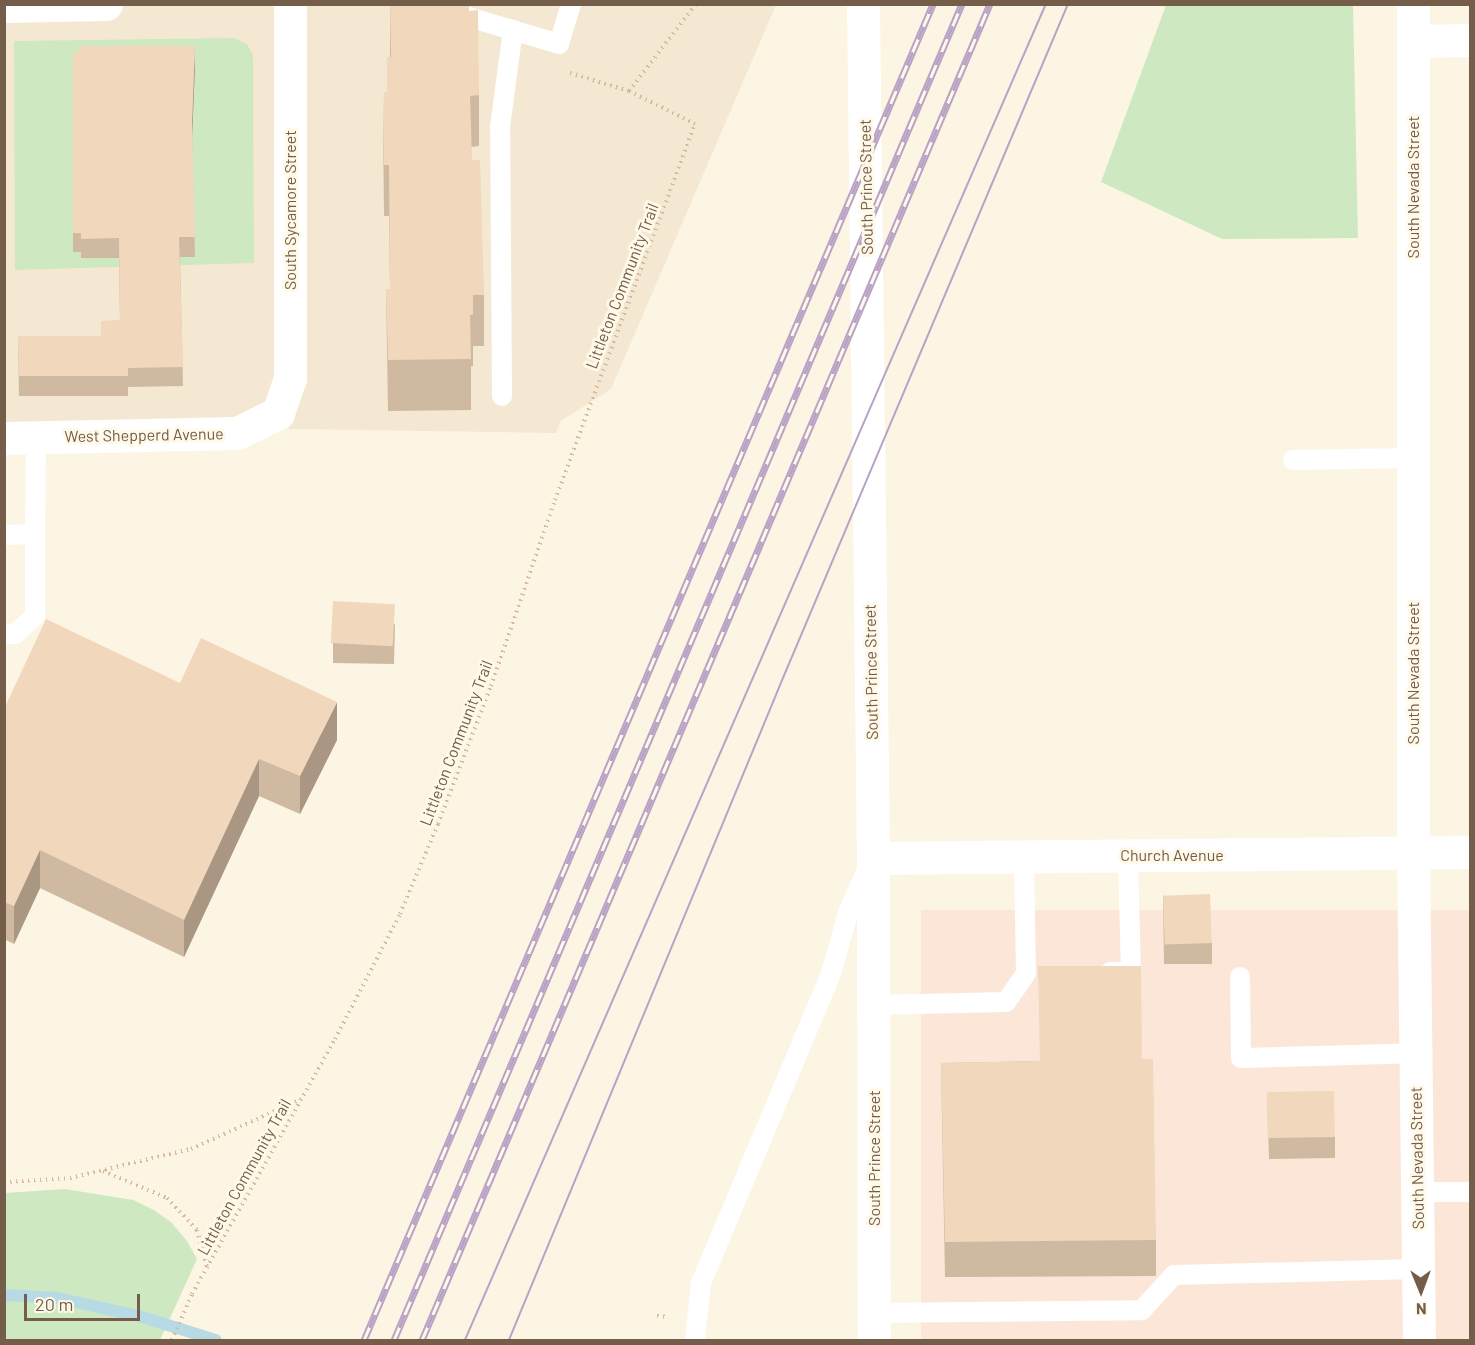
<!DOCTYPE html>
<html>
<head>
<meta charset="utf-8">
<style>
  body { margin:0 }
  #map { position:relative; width:1475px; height:1345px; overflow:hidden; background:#fcf5e3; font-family:Barlow,sans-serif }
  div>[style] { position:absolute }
  .residential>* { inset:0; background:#f4e8d2 }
  .commercial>* { inset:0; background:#fce6d7; transform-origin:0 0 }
  .green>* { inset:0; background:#cee9c2 }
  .stream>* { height:12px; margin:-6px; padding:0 6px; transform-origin:6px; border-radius:6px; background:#b8dae5 }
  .path>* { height:4px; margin-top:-2px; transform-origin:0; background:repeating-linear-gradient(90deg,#d6ba9e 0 1.5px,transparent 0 6px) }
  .service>* { height:20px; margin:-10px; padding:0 10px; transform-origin:10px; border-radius:10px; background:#fff }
  .minor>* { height:33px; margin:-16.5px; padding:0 16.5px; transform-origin:16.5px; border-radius:16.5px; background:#fff }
  .tertiary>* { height:33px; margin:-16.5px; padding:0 16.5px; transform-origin:16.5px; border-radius:16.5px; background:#fff }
  .tram>* { height:1.5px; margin:-0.75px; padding:0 0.75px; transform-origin:0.75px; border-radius:0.75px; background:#b9a2c5 }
  .rail>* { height:7px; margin-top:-3.5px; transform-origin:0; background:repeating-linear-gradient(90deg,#fff9e9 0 14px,#b9a2c5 0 28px); box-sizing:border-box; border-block:2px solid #b9a2c5 }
  .wall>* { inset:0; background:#cfb9a1 }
  .shaded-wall>* { inset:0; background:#a99683 }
  .building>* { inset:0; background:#f1d7bb; transform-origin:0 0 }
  span { translate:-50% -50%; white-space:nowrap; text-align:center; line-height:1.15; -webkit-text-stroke:6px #fff9e9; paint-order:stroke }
  .street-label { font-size:16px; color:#745d49 }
  .frame { position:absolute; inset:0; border:6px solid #745d49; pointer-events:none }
  .north { position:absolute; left:1391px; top:1261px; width:60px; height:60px; -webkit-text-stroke:4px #fff9e9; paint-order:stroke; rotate:179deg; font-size:16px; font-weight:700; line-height:24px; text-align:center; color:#745d49 }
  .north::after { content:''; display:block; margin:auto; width:21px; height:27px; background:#745d49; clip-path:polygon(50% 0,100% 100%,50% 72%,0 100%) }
  .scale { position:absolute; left:24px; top:1294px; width:116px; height:27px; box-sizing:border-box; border:3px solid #745d49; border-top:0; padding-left:8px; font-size:18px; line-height:21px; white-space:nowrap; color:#745d49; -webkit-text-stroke:4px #fff9e9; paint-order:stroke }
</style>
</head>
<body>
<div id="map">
  <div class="residential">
    <div style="clip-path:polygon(4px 5px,776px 5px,611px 389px,561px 421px,556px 433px,289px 429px,289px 423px,5px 424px)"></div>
  </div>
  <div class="commercial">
    <div style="left:1470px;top:910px;width:430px;height:549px;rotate:90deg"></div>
  </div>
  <div class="green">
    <div style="clip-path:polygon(1166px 5px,1353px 5px,1358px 238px,1222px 239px,1101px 182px)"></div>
    <div style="clip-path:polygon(234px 38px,247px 44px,253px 55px,254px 263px,15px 270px,14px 41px)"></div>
    <div style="clip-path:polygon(65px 1189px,133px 1200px,154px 1210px,171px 1222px,187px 1241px,197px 1259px,160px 1340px,5px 1340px,5px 1193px)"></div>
  </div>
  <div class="stream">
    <div style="left:4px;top:1295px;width:54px;rotate:3.2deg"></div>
    <div style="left:58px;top:1298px;width:86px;rotate:12.7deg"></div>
    <div style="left:142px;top:1317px;width:77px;rotate:17.3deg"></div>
  </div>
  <div class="path">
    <div style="left:570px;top:73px;width:62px;rotate:17deg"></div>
    <div style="left:103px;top:1171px;width:69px;rotate:22.9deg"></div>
    <div style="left:167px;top:1198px;width:44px;rotate:46.8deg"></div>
    <div style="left:197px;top:1230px;width:38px;rotate:75deg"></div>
    <div style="left:4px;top:1182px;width:66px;rotate:-3.5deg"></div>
    <div style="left:70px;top:1178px;width:124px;rotate:-13.5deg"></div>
    <div style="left:191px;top:1149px;width:121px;rotate:-24.4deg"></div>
    <div style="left:657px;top:1316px;width:11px;rotate:5deg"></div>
    <div style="left:172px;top:1340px;width:50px;rotate:-66.5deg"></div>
    <div style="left:192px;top:1294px;width:292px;rotate:-60.7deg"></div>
    <div style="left:335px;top:1039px;width:141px;rotate:-62.5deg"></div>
    <div style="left:400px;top:914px;width:98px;rotate:-67.1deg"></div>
    <div style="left:438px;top:824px;width:148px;rotate:-69deg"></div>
    <div style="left:491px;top:686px;width:197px;rotate:-71deg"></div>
    <div style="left:555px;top:500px;width:401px;rotate:-69.6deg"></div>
    <div style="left:695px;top:124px;width:74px;rotate:-153.4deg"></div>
    <div style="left:629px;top:91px;width:110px;rotate:-52.4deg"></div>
  </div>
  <div class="service">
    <div style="left:425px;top:4px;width:140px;rotate:16.6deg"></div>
    <div style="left:559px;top:44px;width:42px;rotate:-73.3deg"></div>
    <div style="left:502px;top:396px;width:269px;rotate:-90.4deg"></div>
    <div style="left:500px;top:127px;width:98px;rotate:-82.4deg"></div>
    <div style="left:1293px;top:460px;width:120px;rotate:-1deg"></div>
    <div style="left:4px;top:535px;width:31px;rotate:-2deg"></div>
    <div style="left:35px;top:534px;width:97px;rotate:-89.4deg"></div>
    <div style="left:4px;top:634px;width:11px"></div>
    <div style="left:15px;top:634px;width:27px;rotate:-42deg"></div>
    <div style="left:35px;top:616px;width:82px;rotate:-90deg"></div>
    <div style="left:1110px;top:972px;width:21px"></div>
    <div style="left:1131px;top:972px;width:116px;rotate:-91.5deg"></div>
    <div style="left:1240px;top:977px;width:81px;rotate:89.3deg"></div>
    <div style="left:1241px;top:1058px;width:174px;rotate:-1.6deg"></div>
    <div style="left:873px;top:1005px;width:133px;rotate:-1.3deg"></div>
    <div style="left:1006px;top:1002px;width:35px;rotate:-55deg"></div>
    <div style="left:1026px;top:973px;width:117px;rotate:-91deg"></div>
    <div style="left:1417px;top:1192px;width:53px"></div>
    <div style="left:874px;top:1313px;width:268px;rotate:-0.6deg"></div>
    <div style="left:1142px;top:1310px;width:47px;rotate:-47.6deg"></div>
    <div style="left:1174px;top:1275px;width:244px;rotate:-1.4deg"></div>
    <div style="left:695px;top:1340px;width:57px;rotate:-84deg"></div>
    <div style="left:701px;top:1283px;width:336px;rotate:-67.2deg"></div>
    <div style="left:831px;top:973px;width:66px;rotate:-74.1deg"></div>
    <div style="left:849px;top:910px;width:46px;rotate:-65.7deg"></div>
  </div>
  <div class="minor">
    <div style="left:1413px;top:4px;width:849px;rotate:90deg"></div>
    <div style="left:1413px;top:853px;width:487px;rotate:89.3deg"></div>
    <div style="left:4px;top:6px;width:102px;rotate:-1.1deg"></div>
    <div style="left:1413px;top:41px;width:57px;rotate:-1deg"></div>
    <div style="left:4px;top:438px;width:233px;rotate:-1.2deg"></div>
    <div style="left:237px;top:433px;width:46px;rotate:-26deg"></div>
    <div style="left:278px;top:413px;width:36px;rotate:-71deg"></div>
    <div style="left:290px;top:379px;width:375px;rotate:-90deg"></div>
  </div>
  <div class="tertiary">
    <div style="left:863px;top:4px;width:854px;rotate:89.33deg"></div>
    <div style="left:873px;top:858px;width:482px;rotate:89.9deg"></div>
    <div style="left:873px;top:858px;width:597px;rotate:-0.58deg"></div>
  </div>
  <div class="tram">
    <div style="left:465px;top:1340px;width:1457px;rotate:-66.5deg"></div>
    <div style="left:509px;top:1340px;width:724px;rotate:-67.51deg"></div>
    <div style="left:786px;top:671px;width:724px;rotate:-67.08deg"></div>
  </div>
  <div class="rail">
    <div style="left:364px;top:1340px;width:1452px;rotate:-66.93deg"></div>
    <div style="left:394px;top:1340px;width:1452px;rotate:-66.97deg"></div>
    <div style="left:422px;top:1340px;width:1452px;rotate:-66.97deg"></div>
  </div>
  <div class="wall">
    <div style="clip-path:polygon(390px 4px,469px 11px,479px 95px,479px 146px,471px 147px,472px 160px,484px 295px,484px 346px,473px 346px,473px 366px,471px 366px,471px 410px,388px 411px,386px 289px,390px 289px,389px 216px,384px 216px,383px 119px,387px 92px,387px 57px,390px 57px)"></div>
    <div style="clip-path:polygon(73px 52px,195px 66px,192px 134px,195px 257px,180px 257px,183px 386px,128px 387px,128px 396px,19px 396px,18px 336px,101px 336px,120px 320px,119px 258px,81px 258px,81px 252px,73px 252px)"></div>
    <div style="clip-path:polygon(395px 624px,394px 664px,333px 663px,333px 643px)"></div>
    <div style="clip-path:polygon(180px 683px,337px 740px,300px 814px,259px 796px,184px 957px,40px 888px,14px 944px,4px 939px,4px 709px)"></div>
    <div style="clip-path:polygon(1163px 895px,1212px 943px,1212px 964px,1164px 964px)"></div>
    <div style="clip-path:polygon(1142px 1059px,1156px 1240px,1156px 1276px,945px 1277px,941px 1063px)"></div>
    <div style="clip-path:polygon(1267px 1093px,1335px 1137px,1335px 1158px,1269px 1159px)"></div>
  </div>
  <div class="shaded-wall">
    <div style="clip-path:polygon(195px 46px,195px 66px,192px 142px,192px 122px)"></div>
    <div style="clip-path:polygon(337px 702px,337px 740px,300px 814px,300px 776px)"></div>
    <div style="clip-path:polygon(259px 759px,259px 796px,184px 957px,184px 920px)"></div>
    <div style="clip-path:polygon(40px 850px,40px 888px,14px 944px,14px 906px)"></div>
  </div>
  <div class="building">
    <div style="clip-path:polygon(390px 4px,469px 4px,469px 11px,478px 10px,479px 95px,470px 96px,472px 160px,480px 160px,484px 295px,473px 295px,473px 315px,470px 315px,471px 359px,388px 360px,386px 289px,390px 289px,389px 165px,384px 165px,383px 119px,384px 92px,387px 92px,387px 57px,391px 57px)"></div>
    <div style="clip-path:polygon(80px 46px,195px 46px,192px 122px,195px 237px,179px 237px,183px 367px,128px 368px,128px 376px,19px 376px,18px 336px,101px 336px,101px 321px,120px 320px,119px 238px,81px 239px,81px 233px,73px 233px,73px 52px,80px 51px)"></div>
    <div style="left:333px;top:601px;width:62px;height:42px;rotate:3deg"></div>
    <div style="clip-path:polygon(46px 619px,180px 683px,201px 638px,337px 702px,300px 776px,259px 759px,184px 920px,40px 850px,14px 906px,4px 902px,4px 709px)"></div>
    <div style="left:1210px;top:894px;width:49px;height:47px;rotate:88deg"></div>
    <div style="clip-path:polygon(1038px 966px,1141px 966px,1142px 1059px,1153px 1059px,1156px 1240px,945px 1242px,941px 1063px,1040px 1061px)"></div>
    <div style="left:1334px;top:1091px;width:46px;height:67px;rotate:89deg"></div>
  </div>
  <div class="street-label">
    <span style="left:866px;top:187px;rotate:-91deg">South Prince Street</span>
    <span style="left:1413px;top:187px;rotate:-90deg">South Nevada Street</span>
    <span style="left:290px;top:210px;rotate:-90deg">South Sycamore Street</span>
    <span style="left:622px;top:286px;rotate:-69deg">Littleton Community Trail</span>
    <span style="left:144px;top:435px;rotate:-1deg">West Shepperd Avenue</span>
    <span style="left:871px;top:672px;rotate:-91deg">South Prince Street</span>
    <span style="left:1413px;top:673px;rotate:-90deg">South Nevada Street</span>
    <span style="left:456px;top:743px;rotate:-69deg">Littleton Community Trail</span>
    <span style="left:1172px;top:855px">Church Avenue</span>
    <span style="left:874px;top:1158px;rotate:-90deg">South Prince Street</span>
    <span style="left:1417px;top:1158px;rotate:-91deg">South Nevada Street</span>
    <span style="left:244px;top:1177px;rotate:-61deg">Littleton Community Trail</span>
  </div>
  <div class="frame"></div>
  <div class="north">N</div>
  <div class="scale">20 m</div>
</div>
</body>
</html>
